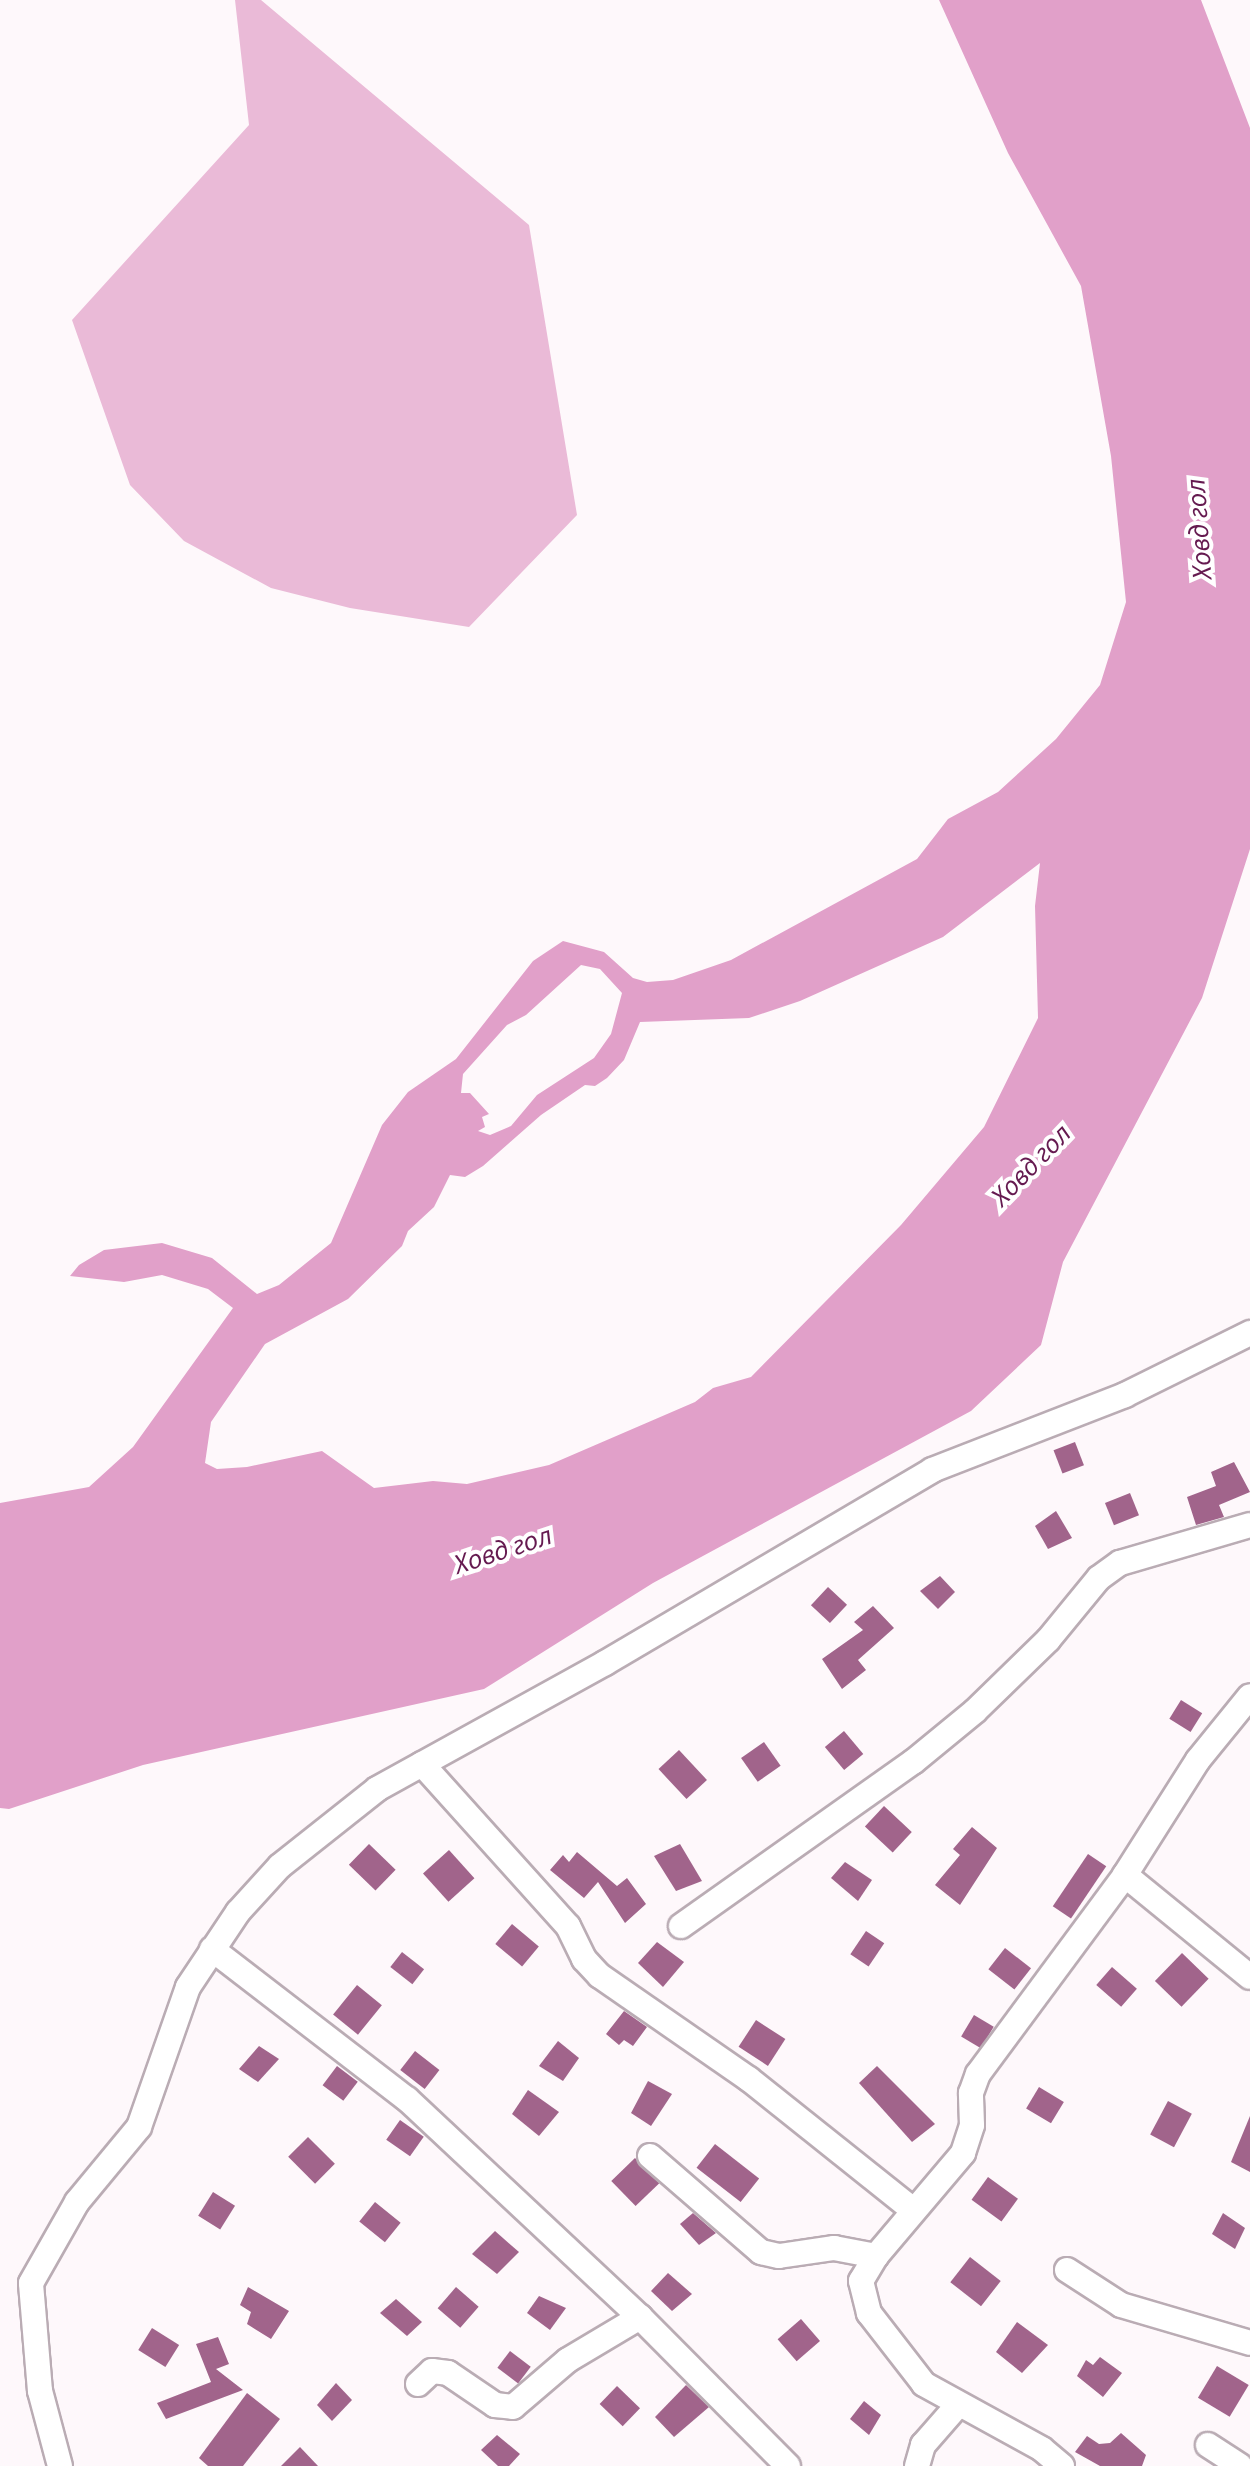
<!DOCTYPE html>
<html>
<head>
<meta charset="utf-8">
<style>
  body { margin:0 }
  #map { position:relative; width:1250px; height:2466px; overflow:hidden; background:#fef8fb; font-family:"Source Sans 3",sans-serif }
  div>[style] { position:absolute }
  .green>* { inset:0; background:#eabad7 }
  .water>* { inset:0; background:#e1a0c9 }
  .building>* { inset:0; background:#a1648b; transform-origin:0 0 }
  .roads { filter:drop-shadow(2px 0 #baacb4) drop-shadow(-2px 0 #baacb4) drop-shadow(0 2px #baacb4) drop-shadow(0 -2px #baacb4) }
  .minor>* { height:24px; margin:-12px; padding:0 12px; transform-origin:12px; border-radius:12px; background:#fff }
  span { translate:-50% -50%; white-space:nowrap; text-align:center; line-height:1.15; -webkit-text-stroke:8px #fff; paint-order:stroke }
  .water-label { font-size:28px; color:#651a50; font-style:italic }
</style>
</head>
<body>
<div id="map">
  <div class="green">
    <div style="clip-path:polygon(235px 0,261px 0,529px 225px,577px 515px,469px 627px,350px 608px,271px 588px,184px 541px,130px 485px,72px 320px,249px 125px)"></div>
  </div>
  <div class="water">
    <div style="clip-path:polygon(evenodd,939px 0,1201px 0,1250px 128px,1250px 849px,1202px 998px,1063px 1262px,1041px 1345px,971px 1411px,653px 1583px,484px 1689px,143px 1765px,9px 1809px,0 1808px,0 1503px,89px 1487px,133px 1447px,233px 1308px,208px 1289px,162px 1275px,124px 1282px,70px 1276px,79px 1265px,104px 1250px,162px 1243px,212px 1258px,257px 1294px,279px 1285px,331px 1243px,382px 1125px,408px 1092px,456px 1059px,533px 961px,563px 941px,604px 952px,633px 978px,647px 982px,673px 980px,731px 960px,917px 859px,948px 819px,998px 792px,1056px 739px,1100px 685px,1126px 602px,1111px 456px,1081px 286px,1008px 153px,939px 0,1040px 863px,1035px 906px,1038px 1018px,984px 1127px,901px 1225px,751px 1377px,713px 1388px,695px 1402px,549px 1465px,467px 1484px,433px 1481px,374px 1488px,322px 1451px,247px 1467px,217px 1469px,205px 1463px,211px 1422px,265px 1344px,348px 1299px,402px 1246px,408px 1231px,434px 1207px,450px 1175px,465px 1177px,483px 1166px,541px 1115px,585px 1085px,595px 1086px,607px 1078px,624px 1060px,640px 1022px,749px 1018px,800px 1001px,943px 937px,1040px 863px,939px 0,581px 965px,600px 969px,622px 993px,611px 1034px,594px 1058px,537px 1095px,511px 1126px,490px 1135px,478px 1131px,485px 1127px,482px 1117px,489px 1114px,470px 1093px,461px 1093px,463px 1074px,507px 1025px,526px 1015px,581px 965px)"></div>
  </div>
  <div class="building">
    <div style="left:1075px;top:1442px;width:25px;height:23px;rotate:69deg"></div>
    <div style="clip-path:polygon(1234px 1462px,1250px 1492px,1219px 1505px,1224px 1517px,1196px 1525px,1187px 1497px,1216px 1486px,1211px 1472px)"></div>
    <div style="left:1130px;top:1493px;width:24px;height:27px;rotate:68deg"></div>
    <div style="clip-path:polygon(1056px 1511px,1072px 1538px,1048px 1549px,1035px 1526px)"></div>
    <div style="clip-path:polygon(940px 1576px,955px 1592px,938px 1609px,920px 1591px)"></div>
    <div style="left:828px;top:1587px;width:26px;height:25px;rotate:43deg"></div>
    <div style="clip-path:polygon(873px 1606px,894px 1628px,858px 1660px,866px 1670px,842px 1689px,822px 1659px,863px 1630px,854px 1622px)"></div>
    <div style="left:1181px;top:1700px;width:25px;height:22px;rotate:32deg"></div>
    <div style="left:844px;top:1731px;width:30px;height:25px;rotate:50deg"></div>
    <div style="left:764px;top:1742px;width:29px;height:28px;rotate:55deg"></div>
    <div style="left:679px;top:1750px;width:41px;height:28px;rotate:47deg"></div>
    <div style="left:884px;top:1806px;width:38px;height:28px;rotate:43deg"></div>
    <div style="clip-path:polygon(972px 1827px,997px 1848px,960px 1905px,935px 1885px,960px 1855px,953px 1849px)"></div>
    <div style="left:369px;top:1844px;width:37px;height:29px;rotate:44deg"></div>
    <div style="clip-path:polygon(680px 1844px,702px 1881px,676px 1891px,654px 1856px)"></div>
    <div style="left:449px;top:1850px;width:38px;height:35px;rotate:48deg"></div>
    <div style="clip-path:polygon(577px 1852px,617px 1886px,627px 1878px,646px 1904px,625px 1923px,598px 1882px,584px 1898px,550px 1870px,563px 1855px,569px 1862px)"></div>
    <div style="left:1088px;top:1854px;width:22px;height:63px;rotate:34deg"></div>
    <div style="clip-path:polygon(845px 1862px,872px 1880px,858px 1901px,831px 1878px)"></div>
    <div style="left:512px;top:1924px;width:35px;height:26px;rotate:40deg"></div>
    <div style="left:866px;top:1931px;width:22px;height:28px;rotate:34deg"></div>
    <div style="clip-path:polygon(657px 1942px,684px 1962px,663px 1987px,638px 1963px)"></div>
    <div style="left:1005px;top:1948px;width:33px;height:27px;rotate:38deg"></div>
    <div style="left:402px;top:1952px;width:28px;height:19px;rotate:38deg"></div>
    <div style="left:1182px;top:1953px;width:37px;height:39px;rotate:44deg"></div>
    <div style="left:1112px;top:1967px;width:33px;height:24px;rotate:41deg"></div>
    <div style="left:357px;top:1985px;width:32px;height:38px;rotate:39deg"></div>
    <div style="clip-path:polygon(624px 2011px,647px 2027px,633px 2046px,624px 2040px,619px 2045px,606px 2034px)"></div>
    <div style="left:974px;top:2015px;width:23px;height:25px;rotate:31deg"></div>
    <div style="left:756px;top:2020px;width:35px;height:32px;rotate:33deg"></div>
    <div style="clip-path:polygon(558px 2041px,579px 2058px,563px 2081px,539px 2066px)"></div>
    <div style="clip-path:polygon(259px 2046px,279px 2059px,258px 2082px,239px 2069px)"></div>
    <div style="left:415px;top:2051px;width:31px;height:24px;rotate:38deg"></div>
    <div style="left:337px;top:2066px;width:26px;height:24px;rotate:37deg"></div>
    <div style="clip-path:polygon(877px 2066px,935px 2124px,912px 2142px,859px 2083px)"></div>
    <div style="clip-path:polygon(648px 2081px,672px 2094px,651px 2126px,631px 2113px)"></div>
    <div style="left:1039px;top:2087px;width:29px;height:25px;rotate:31deg"></div>
    <div style="clip-path:polygon(528px 2090px,559px 2112px,539px 2136px,512px 2114px)"></div>
    <div style="left:1168px;top:2101px;width:27px;height:38px;rotate:28deg"></div>
    <div style="clip-path:polygon(1250px 2116px,1250px 2172px,1231px 2162px)"></div>
    <div style="left:400px;top:2120px;width:29px;height:24px;rotate:35deg"></div>
    <div style="left:308px;top:2137px;width:38px;height:28px;rotate:45deg"></div>
    <div style="left:715px;top:2144px;width:56px;height:30px;rotate:38deg"></div>
    <div style="left:635px;top:2158px;width:35px;height:33px;rotate:46deg"></div>
    <div style="left:988px;top:2177px;width:37px;height:28px;rotate:36deg"></div>
    <div style="left:213px;top:2192px;width:26px;height:28px;rotate:32deg"></div>
    <div style="left:375px;top:2202px;width:33px;height:25px;rotate:39deg"></div>
    <div style="clip-path:polygon(693px 2213px,716px 2233px,699px 2245px,680px 2224px)"></div>
    <div style="clip-path:polygon(1223px 2213px,1245px 2228px,1235px 2249px,1212px 2234px)"></div>
    <div style="clip-path:polygon(495px 2231px,519px 2252px,497px 2274px,472px 2254px)"></div>
    <div style="left:970px;top:2257px;width:39px;height:32px;rotate:38deg"></div>
    <div style="clip-path:polygon(668px 2273px,692px 2294px,672px 2311px,651px 2291px)"></div>
    <div style="clip-path:polygon(248px 2287px,289px 2311px,271px 2339px,247px 2324px,251px 2312px,240px 2305px)"></div>
    <div style="left:456px;top:2287px;width:30px;height:28px;rotate:41deg"></div>
    <div style="clip-path:polygon(539px 2296px,566px 2308px,550px 2330px,527px 2313px)"></div>
    <div style="clip-path:polygon(396px 2299px,422px 2322px,407px 2336px,380px 2313px)"></div>
    <div style="left:801px;top:2319px;width:29px;height:31px;rotate:49deg"></div>
    <div style="clip-path:polygon(1017px 2322px,1048px 2345px,1022px 2373px,996px 2352px)"></div>
    <div style="left:152px;top:2328px;width:32px;height:26px;rotate:32deg"></div>
    <div style="clip-path:polygon(218px 2337px,229px 2364px,216px 2369px,243px 2390px,166px 2419px,157px 2403px,211px 2382px,196px 2344px)"></div>
    <div style="left:510px;top:2351px;width:26px;height:21px;rotate:37deg"></div>
    <div style="clip-path:polygon(1100px 2357px,1122px 2373px,1103px 2397px,1077px 2376px,1086px 2360px,1093px 2365px)"></div>
    <div style="left:1217px;top:2366px;width:37px;height:37px;rotate:31deg"></div>
    <div style="clip-path:polygon(336px 2383px,352px 2400px,332px 2421px,317px 2405px)"></div>
    <div style="clip-path:polygon(686px 2385px,709px 2407px,674px 2437px,655px 2417px)"></div>
    <div style="left:617px;top:2386px;width:32px;height:25px;rotate:44deg"></div>
    <div style="clip-path:polygon(247px 2393px,280px 2419px,243px 2466px,208px 2466px,199px 2458px)"></div>
    <div style="clip-path:polygon(864px 2401px,881px 2415px,869px 2435px,850px 2419px)"></div>
    <div style="clip-path:polygon(1121px 2433px,1146px 2455px,1142px 2466px,1100px 2466px,1075px 2452px,1087px 2436px,1099px 2444px,1110px 2443px)"></div>
    <div style="clip-path:polygon(497px 2435px,520px 2454px,509px 2466px,498px 2466px,481px 2450px)"></div>
    <div style="clip-path:polygon(300px 2447px,318px 2466px,281px 2466px)"></div>
  </div>
  <div class="roads">
    <div class="minor">
      <div style="left:422px;top:1764px;width:218px;rotate:48deg"></div>
      <div style="left:568px;top:1926px;width:37px;rotate:64deg"></div>
      <div style="left:584px;top:1959px;width:23px;rotate:47deg"></div>
      <div style="left:600px;top:1976px;width:181px;rotate:34.7deg"></div>
      <div style="left:749px;top:2079px;width:210px;rotate:38.6deg"></div>
      <div style="left:1125px;top:1875px;width:161px;rotate:39.2deg"></div>
      <div style="left:681px;top:1926px;width:284px;rotate:-35.3deg"></div>
      <div style="left:913px;top:1762px;width:80px;rotate:-39.4deg"></div>
      <div style="left:975px;top:1711px;width:102px;rotate:-44.2deg"></div>
      <div style="left:1048px;top:1640px;width:80px;rotate:-50.6deg"></div>
      <div style="left:1099px;top:1578px;width:26px;rotate:-36deg"></div>
      <div style="left:1120px;top:1563px;width:135px;rotate:-16.3deg"></div>
      <div style="left:212px;top:1949px;width:246px;rotate:37.6deg"></div>
      <div style="left:407px;top:2099px;width:319px;rotate:43.1deg"></div>
      <div style="left:640px;top:2317px;width:210px;rotate:45.2deg"></div>
      <div style="left:650px;top:2156px;width:147px;rotate:40.9deg"></div>
      <div style="left:761px;top:2252px;width:18px;rotate:13deg"></div>
      <div style="left:779px;top:2256px;width:56px;rotate:-8.3deg"></div>
      <div style="left:834px;top:2248px;width:43px;rotate:10.8deg"></div>
      <div style="left:1067px;top:2270px;width:64px;rotate:32.9deg"></div>
      <div style="left:1121px;top:2305px;width:134px;rotate:16.4deg"></div>
      <div style="left:418px;top:2384px;width:19px;rotate:-43deg"></div>
      <div style="left:432px;top:2371px;width:16px;rotate:7deg"></div>
      <div style="left:448px;top:2373px;width:57px;rotate:34.2deg"></div>
      <div style="left:495px;top:2405px;width:18px;rotate:6deg"></div>
      <div style="left:513px;top:2407px;width:72px;rotate:-40.5deg"></div>
      <div style="left:568px;top:2360px;width:84px;rotate:-30.8deg"></div>
      <div style="left:1208px;top:2445px;width:38px;rotate:33deg"></div>
      <div style="left:60px;top:2466px;width:78px;rotate:-104.9deg"></div>
      <div style="left:40px;top:2391px;width:108px;rotate:-94.8deg"></div>
      <div style="left:31px;top:2283px;width:93px;rotate:-60.4deg"></div>
      <div style="left:77px;top:2202px;width:97px;rotate:-50.4deg"></div>
      <div style="left:139px;top:2127px;width:148px;rotate:-70.7deg"></div>
      <div style="left:188px;top:1987px;width:90px;rotate:-56.3deg"></div>
      <div style="left:238px;top:1912px;width:62px;rotate:-47.6deg"></div>
      <div style="left:280px;top:1866px;width:124px;rotate:-38.4deg"></div>
      <div style="left:377px;top:1789px;width:260px;rotate:-28.9deg"></div>
      <div style="left:605px;top:1663px;width:380px;rotate:-30.5deg"></div>
      <div style="left:932px;top:1470px;width:207px;rotate:-21.2deg"></div>
      <div style="left:1125px;top:1395px;width:140px;rotate:-26.4deg"></div>
      <div style="left:917px;top:2466px;width:22px;rotate:-74deg"></div>
      <div style="left:923px;top:2445px;width:52px;rotate:-48.9deg"></div>
      <div style="left:1062px;top:2466px;width:26px;rotate:-140deg"></div>
      <div style="left:1042px;top:2449px;width:135px;rotate:-151.2deg"></div>
      <div style="left:924px;top:2384px;width:90px;rotate:-127.8deg"></div>
      <div style="left:869px;top:2313px;width:33px;rotate:-104deg"></div>
      <div style="left:861px;top:2281px;width:29px;rotate:-59deg"></div>
      <div style="left:876px;top:2256px;width:135px;rotate:-49.8deg"></div>
      <div style="left:963px;top:2153px;width:29px;rotate:-72deg"></div>
      <div style="left:972px;top:2125px;width:32px;rotate:-92deg"></div>
      <div style="left:971px;top:2093px;width:20px;rotate:-70deg"></div>
      <div style="left:978px;top:2074px;width:247px;rotate:-53.5deg"></div>
      <div style="left:1125px;top:1875px;width:136px;rotate:-57.6deg"></div>
      <div style="left:1198px;top:1760px;width:82px;rotate:-50.9deg"></div>
    </div>
  </div>
  <div class="water-label">
    <span style="left:1199px;top:529px;rotate:-94deg">Ховд гол</span>
    <span style="left:1031px;top:1165px;rotate:-46deg">Ховд гол</span>
    <span style="left:503px;top:1550px;rotate:-18deg">Ховд гол</span>
  </div>
</div>
</body>
</html>
